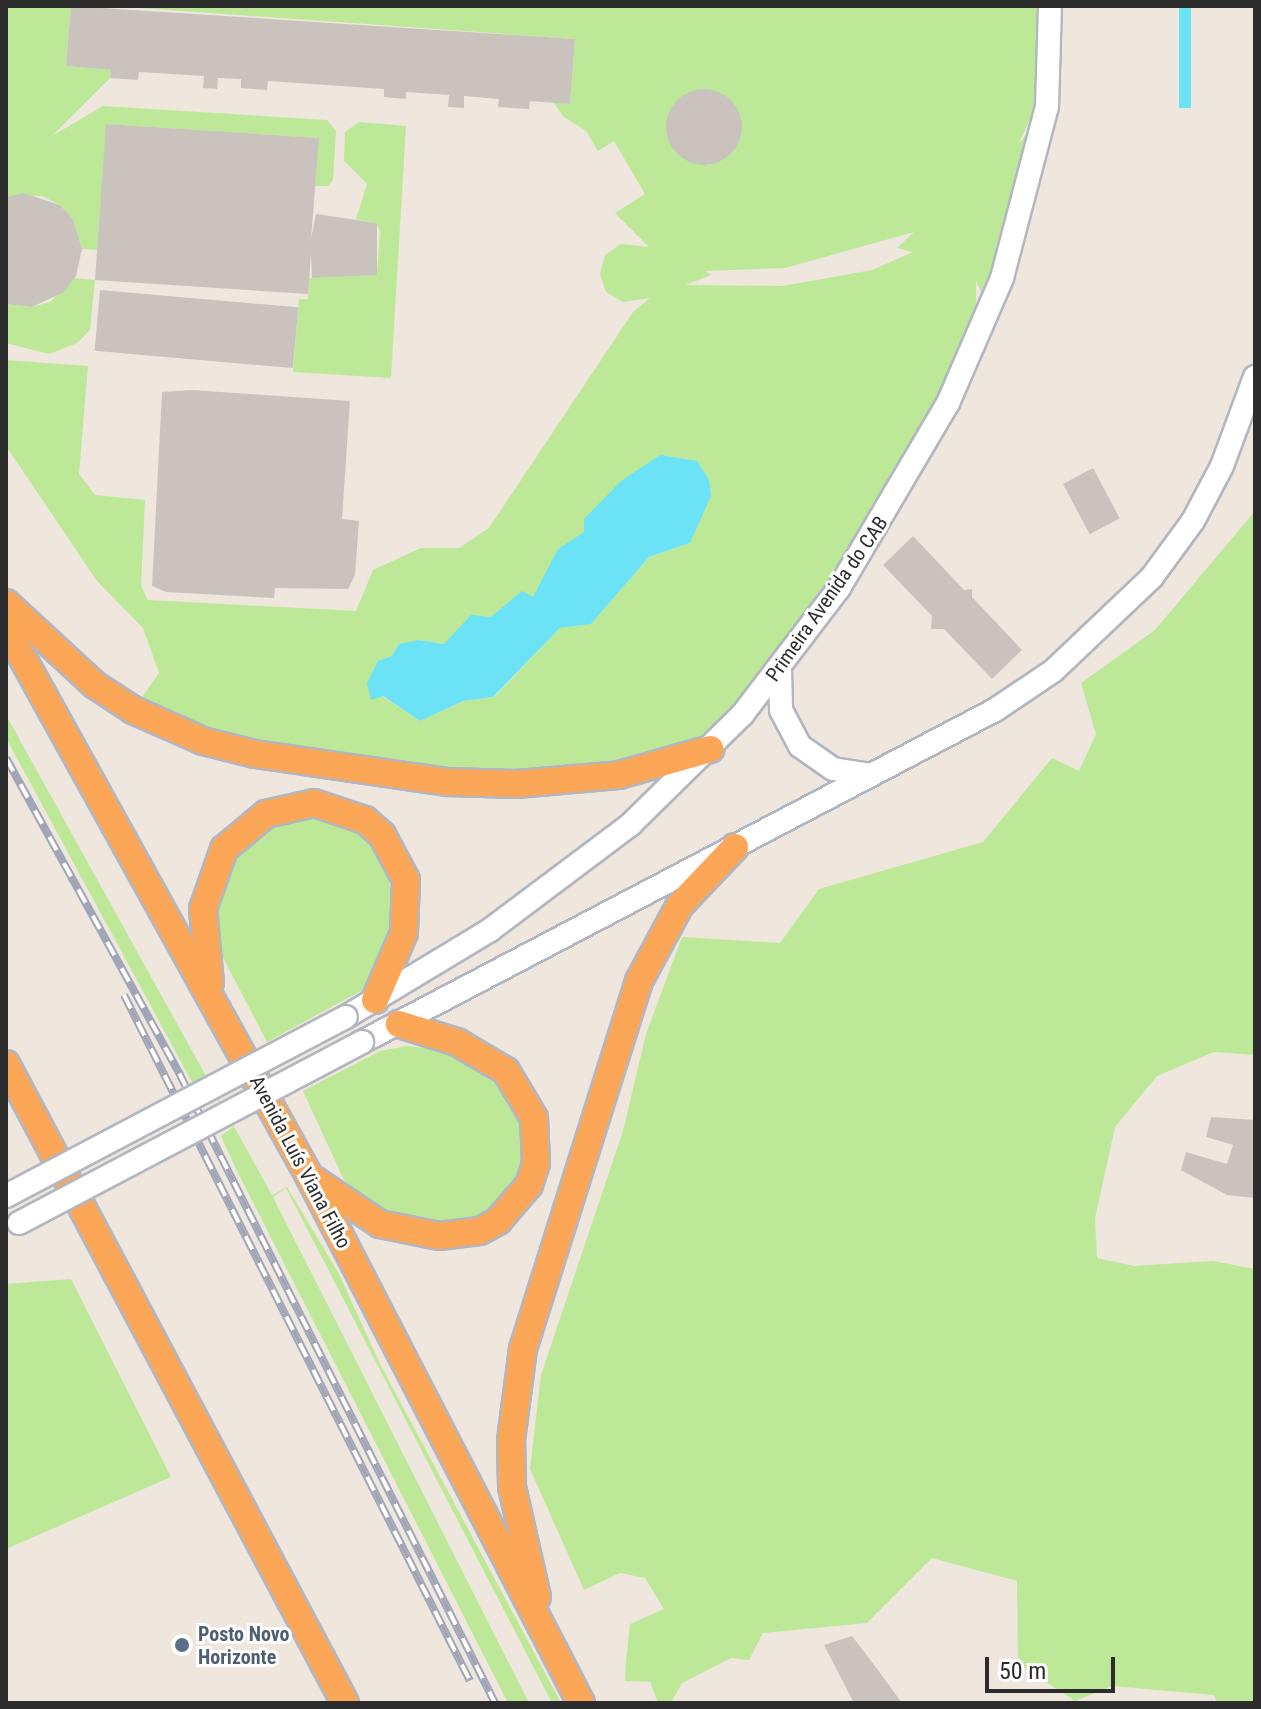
<!DOCTYPE html>
<html>
<head>
<meta charset="utf-8">
<style>
  body { margin:0 }
  #map { position:relative; width:1261px; height:1709px; overflow:hidden; background:#efe6de; font-family:"Roboto Condensed",sans-serif }
  div>[style] { position:absolute }
  .green>* { inset:0; background:#bde898 }
  .water>* { inset:0; background:#6ce2f6; transform-origin:0 0 }
  .building>* { inset:0; background:#cac3bd; transform-origin:0 0 }
  .round { border-radius:50% }
  .roads { filter:drop-shadow(2px 0 #b2b6c1) drop-shadow(-2px 0 #b2b6c1) drop-shadow(0 2px #b2b6c1) drop-shadow(0 -2px #b2b6c1) }
  .secondary>* { height:22px; margin:-11px; padding:0 11px; transform-origin:11px; border-radius:11px; background:#fff }
  .trunk>* { height:26px; margin:-13px; padding:0 13px; transform-origin:13px; border-radius:13px; background:#fca758 }
  .rail>* { height:8px; margin-top:-4px; transform-origin:0; background:repeating-linear-gradient(90deg,#fff 0 15px,#a0a6b8 0 30px); box-sizing:border-box; border-block:2px solid #a0a6b8 }
  .bridges { filter:drop-shadow(2px 0 #b2b6c1) drop-shadow(-2px 0 #b2b6c1) drop-shadow(0 2px #b2b6c1) drop-shadow(0 -2px #b2b6c1) }
  .secondary-bridge>* { height:22px; margin:-11px; padding:0 11px; transform-origin:11px; border-radius:11px; background:#fff }
  .dots>* { width:22px; height:22px; translate:-50% -50%; box-sizing:border-box; border:4px solid #fff; border-radius:50% }
  span { translate:-50% -50%; white-space:nowrap; text-align:center; line-height:1.15; -webkit-text-stroke:6px #fff; paint-order:stroke }
  .street-label { font-size:20px; color:#2c2c2c }
  .service-label { font-size:20px; color:#4e5e75; font-weight:700 }
  .left { translate:0 -50%; text-align:left }
  .frame { position:absolute; inset:0; border:8px solid #2c2c2c; pointer-events:none }
  .scale { position:absolute; left:985px; top:1657px; width:130px; height:36px; box-sizing:border-box; border:4px solid #2c2c2c; border-top:0; padding-left:10px; font-size:24px; line-height:28px; white-space:nowrap; color:#2c2c2c; -webkit-text-stroke:6px #fff; paint-order:stroke }
</style>
</head>
<body>
<div id="map">
  <div class="green">
    <div style="clip-path:polygon(6px 6px,71px 6px,66px 66px,111px 70px,110px 78px,52px 136px,103px 106px,327px 120px,336px 131px,333px 180px,328px 186px,315px 186px,318px 138px,107px 124px,97px 250px,82px 249px,73px 219px,60px 205px,42px 196px,6px 197px)"></div>
    <div style="clip-path:polygon(evenodd,113px 6px,1050px 6px,1040px 98px,1018px 145px,1047px 107px,989px 309px,976px 281px,976px 342px,948px 403px,742px 715px,655px 767px,391px 775px,133px 710px,159px 673px,143px 628px,97px 581px,6px 446px,6px 360px,88px 366px,79px 474px,95px 495px,145px 500px,141px 586px,148px 600px,356px 611px,373px 570px,421px 548px,459px 548px,489px 528px,633px 312px,650px 298px,623px 302px,606px 292px,600px 274px,605px 255px,621px 244px,649px 247px,615px 213px,645px 194px,614px 141px,598px 151px,586px 131px,564px 117px,554px 103px,570px 103px,575px 39px,113px 6px,703px 89px,727px 97px,741px 118px,738px 144px,731px 154px,709px 165px,676px 153px,667px 132px,679px 99px,703px 89px,113px 6px,914px 232px,897px 248px,913px 252px,872px 270px,783px 286px,685px 285px,711px 275px,705px 271px,785px 268px,914px 232px,113px 6px,660px 455px,678px 461px,690px 543px,649px 557px,591px 624px,560px 628px,494px 697px,463px 701px,420px 721px,382px 696px,419px 640px,444px 644px,533px 597px,584px 532px,584px 519px,660px 455px)"></div>
    <div style="clip-path:polygon(359px 122px,406px 126px,391px 378px,293px 372px,299px 299px,308px 299px,309px 278px,377px 275px,380px 230px,376px 223px,356px 219px,367px 184px,344px 161px,345px 132px)"></div>
    <div style="clip-path:polygon(74px 278px,95px 280px,90px 330px,77px 343px,49px 354px,6px 343px,6px 304px,32px 307px,50px 302px)"></div>
    <div style="clip-path:polygon(1255px 511px,1255px 1055px,1214px 1052px,1157px 1076px,1115px 1127px,1095px 1218px,1097px 1258px,1134px 1266px,1213px 1261px,1255px 1269px,1255px 1703px,1217px 1703px,1214px 1695px,1112px 1686px,1075px 1701px,1018px 1664px,1017px 1581px,932px 1558px,867px 1623px,763px 1633px,749px 1660px,731px 1658px,682px 1683px,671px 1703px,658px 1703px,650px 1682px,625px 1681px,626px 1660px,630px 1624px,664px 1609px,645px 1578px,620px 1573px,584px 1590px,530px 1469px,541px 1375px,623px 1131px,646px 1034px,682px 937px,780px 943px,819px 889px,983px 842px,1052px 758px,1079px 771px,1096px 734px,1081px 683px,1155px 630px)"></div>
    <div style="clip-path:polygon(6px 715px,272px 1195px,287px 1187px,339px 1274px,381px 1366px,561px 1703px,552px 1703px,286px 1188px,273px 1197px,529px 1703px,508px 1703px,237px 1171px,221px 1136px,233px 1127px,205px 1078px,193px 1084px,6px 738px)"></div>
    <div style="clip-path:polygon(291px 816px,331px 817px,363px 833px,385px 865px,395px 908px,388px 950px,368px 987px,267px 1042px,218px 948px,218px 907px,238px 852px,255px 835px)"></div>
    <div style="clip-path:polygon(407px 1046px,442px 1050px,482px 1066px,513px 1099px,526px 1136px,522px 1166px,506px 1199px,481px 1218px,450px 1226px,416px 1226px,368px 1204px,344px 1180px,303px 1091px,380px 1051px)"></div>
    <div style="clip-path:polygon(71px 1279px,171px 1477px,6px 1549px,6px 1284px)"></div>
  </div>
  <div class="water">
    <div style="left:1179px;top:6px;width:12px;height:102px"></div>
    <div style="clip-path:polygon(660px 455px,697px 461px,709px 480px,711px 496px,690px 543px,649px 557px,591px 624px,560px 628px,493px 697px,463px 701px,420px 721px,383px 696px,371px 700px,367px 683px,378px 661px,392px 656px,399px 644px,419px 640px,444px 644px,471px 615px,491px 617px,522px 591px,533px 597px,558px 549px,584px 532px,584px 519px,621px 481px)"></div>
  </div>
  <div class="building">
    <div style="clip-path:polygon(71px 6px,575px 39px,570px 104px,530px 101px,529px 109px,498px 107px,499px 99px,464px 96px,464px 108px,448px 107px,449px 95px,406px 92px,406px 99px,384px 97px,384px 89px,268px 81px,267px 90px,241px 88px,241px 79px,218px 78px,217px 89px,203px 88px,204px 76px,139px 72px,138px 80px,110px 78px,111px 70px,66px 66px)"></div>
    <div class="round" style="left:666px;top:89px;width:76px;height:76px"></div>
    <div style="clip-path:polygon(106px 124px,319px 138px,311px 239px,316px 214px,377px 223px,377px 275px,312px 278px,311px 254px,308px 294px,95px 280px)"></div>
    <div style="clip-path:polygon(23px 193px,60px 205px,73px 219px,82px 249px,76px 276px,64px 292px,32px 307px,6px 304px,6px 197px)"></div>
    <div style="left:100px;top:290px;width:199px;height:61px;rotate:5deg"></div>
    <div style="clip-path:polygon(192px 390px,350px 401px,342px 519px,359px 521px,355px 575px,348px 589px,275px 588px,274px 598px,166px 592px,152px 586px,162px 392px)"></div>
    <div style="left:1093px;top:468px;width:57px;height:34px;rotate:62deg"></div>
    <div style="clip-path:polygon(913px 536px,964px 590px,972px 589px,972px 597px,1022px 650px,992px 679px,944px 629px,931px 629px,932px 616px,883px 565px)"></div>
    <div style="clip-path:polygon(1211px 1117px,1255px 1120px,1255px 1198px,1227px 1195px,1181px 1170px,1186px 1152px,1227px 1164px,1233px 1145px,1206px 1137px)"></div>
    <div style="clip-path:polygon(852px 1636px,878px 1670px,902px 1703px,854px 1703px,824px 1645px)"></div>
  </div>
  <div class="roads">
    <div class="secondary">
      <div style="left:780px;top:669px;width:41px;rotate:88.6deg"></div>
      <div style="left:781px;top:710px;width:41px;rotate:62.2deg"></div>
      <div style="left:800px;top:746px;width:40px;rotate:34.9deg"></div>
      <div style="left:833px;top:769px;width:39px;rotate:9deg"></div>
      <div style="left:346px;top:1017px;width:168px;rotate:-31.1deg"></div>
      <div style="left:490px;top:930px;width:176px;rotate:-36.9deg"></div>
      <div style="left:631px;top:824px;width:156px;rotate:-44.5deg"></div>
      <div style="left:742px;top:715px;width:160px;rotate:-52.6deg"></div>
      <div style="left:839px;top:588px;width:215px;rotate:-59.5deg"></div>
      <div style="left:948px;top:403px;width:136px;rotate:-66.6deg"></div>
      <div style="left:1002px;top:278px;width:177px;rotate:-75.3deg"></div>
      <div style="left:1047px;top:107px;width:101px;rotate:-88.3deg"></div>
      <div style="left:362px;top:1042px;width:715px;rotate:-27.68deg"></div>
      <div style="left:995px;top:710px;width:70px;rotate:-33.9deg"></div>
      <div style="left:1053px;top:671px;width:137px;rotate:-43.5deg"></div>
      <div style="left:1152px;top:577px;width:69px;rotate:-53.8deg"></div>
      <div style="left:1193px;top:521px;width:62px;rotate:-62.2deg"></div>
      <div style="left:1222px;top:466px;width:95px;rotate:-69.7deg"></div>
    </div>
    <div class="trunk">
      <div style="left:6px;top:603px;width:121px;rotate:42.7deg"></div>
      <div style="left:95px;top:685px;width:45px;rotate:33.3deg"></div>
      <div style="left:133px;top:710px;width:77px;rotate:23.9deg"></div>
      <div style="left:203px;top:741px;width:54px;rotate:14deg"></div>
      <div style="left:255px;top:754px;width:195px;rotate:8.3deg"></div>
      <div style="left:448px;top:782px;width:69px;rotate:1.7deg"></div>
      <div style="left:517px;top:784px;width:102px;rotate:-5deg"></div>
      <div style="left:619px;top:775px;width:95px;rotate:-15.9deg"></div>
      <div style="left:6px;top:628px;width:626px;rotate:61.06deg"></div>
      <div style="left:309px;top:1176px;width:593px;rotate:62.7deg"></div>
      <div style="left:210px;top:983px;width:74px;rotate:-95.4deg"></div>
      <div style="left:203px;top:909px;width:64px;rotate:-70.7deg"></div>
      <div style="left:224px;top:849px;width:55px;rotate:-39.8deg"></div>
      <div style="left:266px;top:814px;width:49px;rotate:-12.9deg"></div>
      <div style="left:314px;top:803px;width:54px;rotate:18.4deg"></div>
      <div style="left:365px;top:820px;width:23px;rotate:41deg"></div>
      <div style="left:382px;top:835px;width:51px;rotate:61.9deg"></div>
      <div style="left:406px;top:880px;width:53px;rotate:92.2deg"></div>
      <div style="left:404px;top:933px;width:73px;rotate:113.4deg"></div>
      <div style="left:6px;top:1064px;width:723px;rotate:62.05deg"></div>
      <div style="left:313px;top:1179px;width:81px;rotate:33.9deg"></div>
      <div style="left:380px;top:1224px;width:60px;rotate:11.5deg"></div>
      <div style="left:439px;top:1236px;width:41px;rotate:-7deg"></div>
      <div style="left:480px;top:1231px;width:21px;rotate:-29deg"></div>
      <div style="left:498px;top:1221px;width:48px;rotate:-49.3deg"></div>
      <div style="left:529px;top:1185px;width:23px;rotate:-72deg"></div>
      <div style="left:536px;top:1163px;width:45px;rotate:-92.5deg"></div>
      <div style="left:534px;top:1118px;width:55px;rotate:-120.8deg"></div>
      <div style="left:506px;top:1071px;width:57px;rotate:-149.4deg"></div>
      <div style="left:457px;top:1042px;width:61px;rotate:-162.8deg"></div>
      <div style="left:537px;top:1597px;width:113px;rotate:-102.8deg"></div>
      <div style="left:512px;top:1487px;width:47px;rotate:-91.2deg"></div>
      <div style="left:511px;top:1440px;width:92px;rotate:-82.5deg"></div>
      <div style="left:523px;top:1349px;width:386px;rotate:-72.5deg"></div>
      <div style="left:639px;top:981px;width:86px;rotate:-61.7deg"></div>
      <div style="left:680px;top:905px;width:80px;rotate:-46.5deg"></div>
    </div>
  </div>
  <div class="rail">
    <div style="left:6px;top:758px;width:362px;rotate:61.2deg"></div>
    <div style="left:180px;top:1075px;width:703px;rotate:63.36deg"></div>
    <div style="left:124px;top:995px;width:768px;rotate:63.23deg"></div>
  </div>
  <div class="bridges">
    <div class="secondary-bridge">
      <div style="left:6px;top:1196px;width:384px;rotate:-27.8deg"></div>
      <div style="left:19px;top:1223px;width:388px;rotate:-27.8deg"></div>
    </div>
  </div>
  <div class="dots">
    <div style="left:182px;top:1645px;background:#5c6f8a"></div>
  </div>
  <div class="street-label">
    <span style="left:827px;top:599px;rotate:-55deg">Primeira Avenida do CAB</span>
    <span style="left:300px;top:1162px;rotate:62deg">Avenida Luís Viana Filho</span>
  </div>
  <div class="service-label">
    <span class="left" style="left:198px;top:1646px">Posto Novo<br>Horizonte</span>
  </div>
  <div class="frame"></div>
  <div class="scale">50 m</div>
</div>
</body>
</html>
